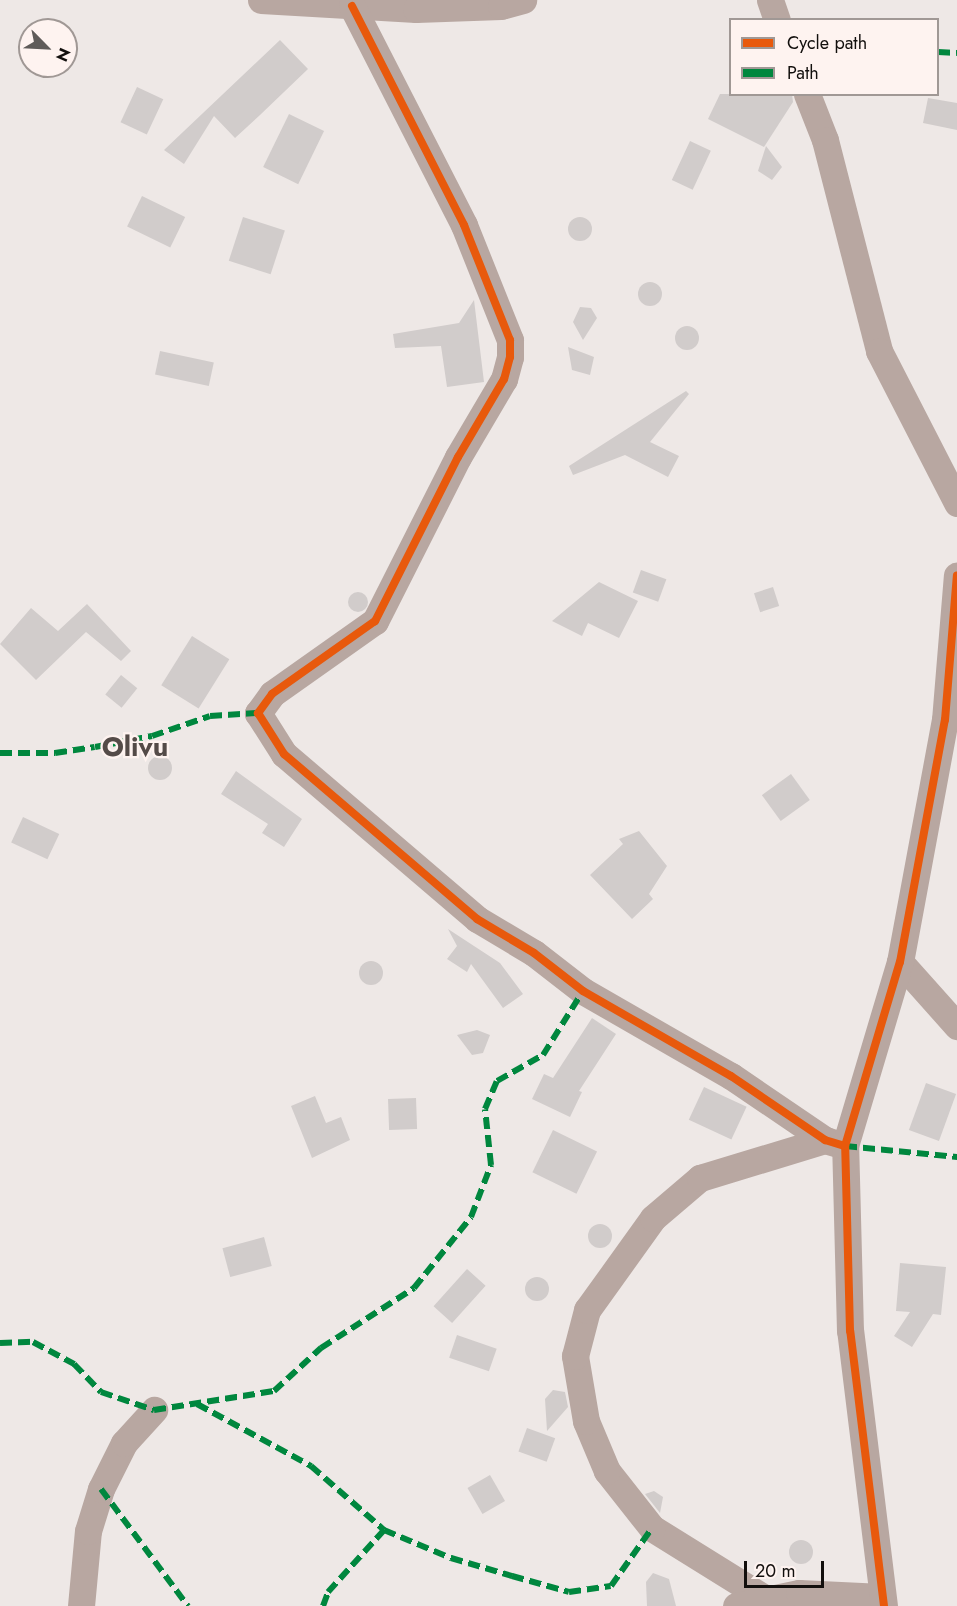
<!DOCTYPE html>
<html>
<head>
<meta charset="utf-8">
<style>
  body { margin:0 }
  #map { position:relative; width:957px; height:1606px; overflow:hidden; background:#eee8e6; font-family:Jost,sans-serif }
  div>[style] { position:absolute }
  .building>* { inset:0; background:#d1cccb; transform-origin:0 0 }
  .round { border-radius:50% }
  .minor>* { height:27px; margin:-13.5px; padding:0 13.5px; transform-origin:13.5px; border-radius:13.5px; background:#b8a7a1 }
  .quiet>* { height:6px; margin-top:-3px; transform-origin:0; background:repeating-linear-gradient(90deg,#00873e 0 12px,transparent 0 18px) }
  .cycleway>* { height:8px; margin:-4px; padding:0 4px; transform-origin:4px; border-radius:4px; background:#e8590c }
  span { translate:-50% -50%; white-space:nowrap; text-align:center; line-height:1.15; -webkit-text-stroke:4.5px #fef3f0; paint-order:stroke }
  .quarter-label { font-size:27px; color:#544b48; font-weight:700 }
  .legend { position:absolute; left:729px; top:18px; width:210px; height:78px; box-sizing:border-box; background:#fef3f0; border:2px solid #a09895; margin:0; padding:8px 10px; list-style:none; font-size:18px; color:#120f0d }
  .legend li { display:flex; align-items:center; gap:12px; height:30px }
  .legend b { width:30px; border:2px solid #a09895 }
  .north { position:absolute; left:18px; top:18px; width:60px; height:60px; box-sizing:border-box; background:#fef3f0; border:2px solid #a09895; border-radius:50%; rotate:114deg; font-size:16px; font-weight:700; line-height:24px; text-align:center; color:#120f0d }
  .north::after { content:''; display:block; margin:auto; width:21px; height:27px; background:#5f5b59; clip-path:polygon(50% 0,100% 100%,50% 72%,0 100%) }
  .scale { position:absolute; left:744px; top:1561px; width:80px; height:27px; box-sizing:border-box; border:3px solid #120f0d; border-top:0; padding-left:8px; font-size:18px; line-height:21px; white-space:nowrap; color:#120f0d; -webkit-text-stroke:4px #fef3f0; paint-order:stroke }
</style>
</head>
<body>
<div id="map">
  <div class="building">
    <div style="clip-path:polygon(280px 40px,308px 69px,260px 115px,235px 138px,214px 116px,184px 164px,164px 150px)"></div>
    <div style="left:137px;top:87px;width:29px;height:39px;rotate:25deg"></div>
    <div style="clip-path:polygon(720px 94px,792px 94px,793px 102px,764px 147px,708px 119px)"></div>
    <div style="clip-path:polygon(928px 98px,957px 103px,957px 130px,923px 123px)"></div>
    <div style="left:289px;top:114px;width:39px;height:59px;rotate:26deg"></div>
    <div style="left:690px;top:141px;width:23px;height:43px;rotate:25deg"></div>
    <div style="clip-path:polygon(766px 146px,782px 167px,772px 180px,758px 171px)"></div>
    <div style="left:142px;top:196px;width:48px;height:34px;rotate:26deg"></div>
    <div class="round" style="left:568px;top:217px;width:24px;height:24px"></div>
    <div style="left:243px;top:217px;width:44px;height:46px;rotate:18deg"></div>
    <div class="round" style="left:638px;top:282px;width:24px;height:24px"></div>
    <div style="clip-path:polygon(474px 300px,484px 382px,447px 387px,441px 346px,395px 348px,393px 334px,459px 323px)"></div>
    <div style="clip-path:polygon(580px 307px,591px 308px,597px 318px,583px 340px,573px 322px)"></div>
    <div class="round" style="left:675px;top:326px;width:24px;height:24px"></div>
    <div style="clip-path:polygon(568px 347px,594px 357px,590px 375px,572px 370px)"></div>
    <div style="left:160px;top:351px;width:55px;height:24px;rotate:12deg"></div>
    <div style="clip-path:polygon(686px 391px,689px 394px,650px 442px,679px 456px,668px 477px,625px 455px,573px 475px,569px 466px)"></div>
    <div style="left:641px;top:570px;width:27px;height:24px;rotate:20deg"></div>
    <div style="clip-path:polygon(599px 582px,638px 601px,619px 638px,588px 623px,582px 636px,552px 621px)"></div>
    <div style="left:773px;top:587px;width:20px;height:20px;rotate:72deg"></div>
    <div class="round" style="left:348px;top:592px;width:20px;height:20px"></div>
    <div style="clip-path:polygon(87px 604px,131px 651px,121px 661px,86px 632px,36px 680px,0 644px,31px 608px,58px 631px)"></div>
    <div style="left:192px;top:636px;width:44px;height:58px;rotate:32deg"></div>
    <div style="left:121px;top:675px;width:21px;height:25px;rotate:39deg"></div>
    <div class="round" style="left:148px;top:756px;width:24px;height:24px"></div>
    <div style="clip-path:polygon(236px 771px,302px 819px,284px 847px,262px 833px,268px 824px,221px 794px)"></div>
    <div style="left:791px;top:774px;width:32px;height:36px;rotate:54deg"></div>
    <div style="left:23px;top:817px;width:40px;height:28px;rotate:25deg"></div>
    <div style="clip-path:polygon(639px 831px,667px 866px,649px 894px,653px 899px,632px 919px,590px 875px,623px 844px,619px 839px)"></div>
    <div style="clip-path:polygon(448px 929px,500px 963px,523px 994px,503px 1008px,471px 964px,467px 972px,447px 959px,457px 946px)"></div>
    <div class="round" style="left:359px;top:961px;width:24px;height:24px"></div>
    <div style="clip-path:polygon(592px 1018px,616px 1034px,579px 1091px,582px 1092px,570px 1117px,532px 1099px,544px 1074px,553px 1078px)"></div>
    <div style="clip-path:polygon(477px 1030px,490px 1035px,483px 1053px,472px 1055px,457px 1035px)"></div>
    <div style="left:926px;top:1083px;width:32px;height:50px;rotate:20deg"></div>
    <div style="left:704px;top:1087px;width:47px;height:36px;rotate:25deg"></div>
    <div style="clip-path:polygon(315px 1096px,326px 1123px,341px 1117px,350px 1140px,312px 1158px,291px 1106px)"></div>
    <div style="left:416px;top:1098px;width:31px;height:28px;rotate:88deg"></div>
    <div style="left:553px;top:1130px;width:49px;height:47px;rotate:26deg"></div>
    <div class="round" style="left:588px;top:1224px;width:24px;height:24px"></div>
    <div style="left:264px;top:1237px;width:30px;height:43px;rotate:75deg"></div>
    <div style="clip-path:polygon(900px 1263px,946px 1267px,941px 1315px,933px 1314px,912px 1347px,894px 1336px,910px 1312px,896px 1311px)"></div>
    <div style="left:467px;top:1269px;width:25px;height:50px;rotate:42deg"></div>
    <div class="round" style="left:525px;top:1277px;width:24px;height:24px"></div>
    <div style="left:457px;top:1335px;width:42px;height:24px;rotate:19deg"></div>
    <div style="clip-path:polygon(553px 1390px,565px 1392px,568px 1407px,547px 1431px,545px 1399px)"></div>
    <div style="left:527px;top:1428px;width:30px;height:25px;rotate:20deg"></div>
    <div style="left:490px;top:1475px;width:30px;height:26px;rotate:60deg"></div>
    <div style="clip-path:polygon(654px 1491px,663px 1497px,660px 1513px,645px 1494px)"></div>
    <div class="round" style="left:789px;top:1540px;width:24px;height:24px"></div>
    <div style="clip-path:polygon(653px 1573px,669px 1579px,676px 1606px,647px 1606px,646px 1582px)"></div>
  </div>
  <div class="minor">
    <div style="left:261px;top:0;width:155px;rotate:3.3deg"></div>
    <div style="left:416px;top:9px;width:85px;rotate:-2deg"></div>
    <div style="left:501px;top:6px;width:23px;rotate:-15deg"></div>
    <div style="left:770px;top:0;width:21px;rotate:71deg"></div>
    <div style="left:352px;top:6px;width:246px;rotate:62.9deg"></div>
    <div style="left:464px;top:225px;width:124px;rotate:68.2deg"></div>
    <div style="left:510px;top:340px;width:17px;rotate:90deg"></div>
    <div style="left:510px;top:357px;width:23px;rotate:105deg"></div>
    <div style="left:504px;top:379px;width:91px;rotate:120.5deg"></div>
    <div style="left:458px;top:457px;width:184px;rotate:116.8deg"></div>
    <div style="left:375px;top:621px;width:126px;rotate:144.7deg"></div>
    <div style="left:272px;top:694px;width:24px;rotate:126deg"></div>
    <div style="left:258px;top:713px;width:49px;rotate:57.6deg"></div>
    <div style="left:284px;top:754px;width:254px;rotate:40.5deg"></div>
    <div style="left:477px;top:919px;width:66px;rotate:30.8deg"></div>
    <div style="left:534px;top:953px;width:62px;rotate:37.8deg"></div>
    <div style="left:583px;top:991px;width:171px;rotate:29.9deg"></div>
    <div style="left:731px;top:1076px;width:114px;rotate:34.2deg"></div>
    <div style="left:825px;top:1140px;width:21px;rotate:17deg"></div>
    <div style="left:807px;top:94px;width:49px;rotate:68.6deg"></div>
    <div style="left:825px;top:140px;width:218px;rotate:75.6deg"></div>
    <div style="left:879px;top:351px;width:171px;rotate:62.8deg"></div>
    <div style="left:900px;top:962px;width:86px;rotate:48.3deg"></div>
    <div style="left:766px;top:1599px;width:134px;rotate:-148.1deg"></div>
    <div style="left:652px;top:1528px;width:73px;rotate:-128.3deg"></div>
    <div style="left:607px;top:1471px;width:54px;rotate:-112.8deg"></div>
    <div style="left:586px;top:1421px;width:66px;rotate:-99.6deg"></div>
    <div style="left:575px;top:1356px;width:48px;rotate:-75.4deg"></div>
    <div style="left:587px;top:1310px;width:113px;rotate:-54.3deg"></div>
    <div style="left:653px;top:1218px;width:62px;rotate:-40.4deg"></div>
    <div style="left:700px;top:1178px;width:131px;rotate:-16.9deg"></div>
    <div style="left:81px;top:1606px;width:75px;rotate:-84.7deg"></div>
    <div style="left:88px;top:1531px;width:44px;rotate:-72.8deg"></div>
    <div style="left:101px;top:1489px;width:51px;rotate:-63.4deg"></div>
    <div style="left:124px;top:1443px;width:45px;rotate:-47.7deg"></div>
    <div style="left:736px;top:1606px;width:64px;rotate:-11.7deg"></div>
    <div style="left:799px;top:1593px;width:83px;rotate:2.8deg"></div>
    <div style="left:884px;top:1606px;width:277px;rotate:-97deg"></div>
    <div style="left:850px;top:1331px;width:185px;rotate:-91.5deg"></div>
    <div style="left:845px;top:1146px;width:192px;rotate:-73.4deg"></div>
    <div style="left:900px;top:962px;width:246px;rotate:-79.5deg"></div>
    <div style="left:945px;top:720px;width:145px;rotate:-85.3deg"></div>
  </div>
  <div class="quiet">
    <div style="left:938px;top:52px;width:19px;rotate:3deg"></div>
    <div style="left:0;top:753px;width:55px"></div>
    <div style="left:55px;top:753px;width:40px;rotate:-8.5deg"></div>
    <div style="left:95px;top:747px;width:58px;rotate:-10.9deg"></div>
    <div style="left:152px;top:736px;width:61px;rotate:-19deg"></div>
    <div style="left:210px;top:716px;width:48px;rotate:-3.6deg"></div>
    <div style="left:845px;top:1146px;width:113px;rotate:5.6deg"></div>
    <div style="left:0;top:1343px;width:33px;rotate:-2deg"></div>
    <div style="left:33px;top:1342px;width:47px;rotate:28.2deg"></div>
    <div style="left:74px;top:1364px;width:39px;rotate:46deg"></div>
    <div style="left:101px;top:1392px;width:56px;rotate:18.8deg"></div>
    <div style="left:154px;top:1410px;width:121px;rotate:-9deg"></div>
    <div style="left:274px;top:1391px;width:64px;rotate:-42.5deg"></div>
    <div style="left:321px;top:1348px;width:111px;rotate:-32.8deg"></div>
    <div style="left:414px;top:1288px;width:91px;rotate:-51.2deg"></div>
    <div style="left:471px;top:1217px;width:56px;rotate:-69deg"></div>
    <div style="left:491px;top:1165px;width:56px;rotate:-96.1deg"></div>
    <div style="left:485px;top:1109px;width:30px;rotate:-67deg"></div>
    <div style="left:497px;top:1081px;width:53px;rotate:-29.5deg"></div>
    <div style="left:543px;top:1055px;width:75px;rotate:-58deg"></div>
    <div style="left:197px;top:1404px;width:130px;rotate:28.5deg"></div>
    <div style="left:311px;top:1466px;width:97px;rotate:41.2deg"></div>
    <div style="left:384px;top:1530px;width:73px;rotate:22.7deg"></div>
    <div style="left:451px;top:1558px;width:64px;rotate:16.4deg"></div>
    <div style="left:512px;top:1576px;width:59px;rotate:15.7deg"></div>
    <div style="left:569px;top:1592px;width:42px;rotate:-8.1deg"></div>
    <div style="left:611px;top:1586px;width:71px;rotate:-54.7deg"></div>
    <div style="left:101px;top:1489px;width:146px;rotate:53.4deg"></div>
    <div style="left:323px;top:1606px;width:15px;rotate:-70deg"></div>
    <div style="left:328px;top:1592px;width:84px;rotate:-47.9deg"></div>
  </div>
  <div class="cycleway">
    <div style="left:352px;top:6px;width:246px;rotate:62.9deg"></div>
    <div style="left:464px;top:225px;width:124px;rotate:68.2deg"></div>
    <div style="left:510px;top:340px;width:17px;rotate:90deg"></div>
    <div style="left:510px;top:357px;width:23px;rotate:105deg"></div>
    <div style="left:504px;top:379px;width:91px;rotate:120.5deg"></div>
    <div style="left:458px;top:457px;width:184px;rotate:116.8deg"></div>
    <div style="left:375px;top:621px;width:126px;rotate:144.7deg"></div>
    <div style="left:272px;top:694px;width:24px;rotate:126deg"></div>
    <div style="left:258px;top:713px;width:49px;rotate:57.6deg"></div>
    <div style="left:284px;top:754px;width:254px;rotate:40.5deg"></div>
    <div style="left:477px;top:919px;width:66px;rotate:30.8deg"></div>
    <div style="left:534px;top:953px;width:62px;rotate:37.8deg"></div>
    <div style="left:583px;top:991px;width:171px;rotate:29.9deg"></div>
    <div style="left:731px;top:1076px;width:114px;rotate:34.2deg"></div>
    <div style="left:825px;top:1140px;width:21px;rotate:17deg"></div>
    <div style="left:884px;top:1606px;width:277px;rotate:-97deg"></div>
    <div style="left:850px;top:1331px;width:185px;rotate:-91.5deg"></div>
    <div style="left:845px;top:1146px;width:192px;rotate:-73.4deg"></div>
    <div style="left:900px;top:962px;width:246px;rotate:-79.5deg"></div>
    <div style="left:945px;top:720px;width:145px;rotate:-85.3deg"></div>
  </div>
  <div class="quarter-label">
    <span style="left:135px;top:747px">Olivu</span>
  </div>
  <ul class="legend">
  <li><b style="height:8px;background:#e8590c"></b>Cycle path</li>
  <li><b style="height:8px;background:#00873e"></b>Path</li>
  </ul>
  <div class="north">N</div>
  <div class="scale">20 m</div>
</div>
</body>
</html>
